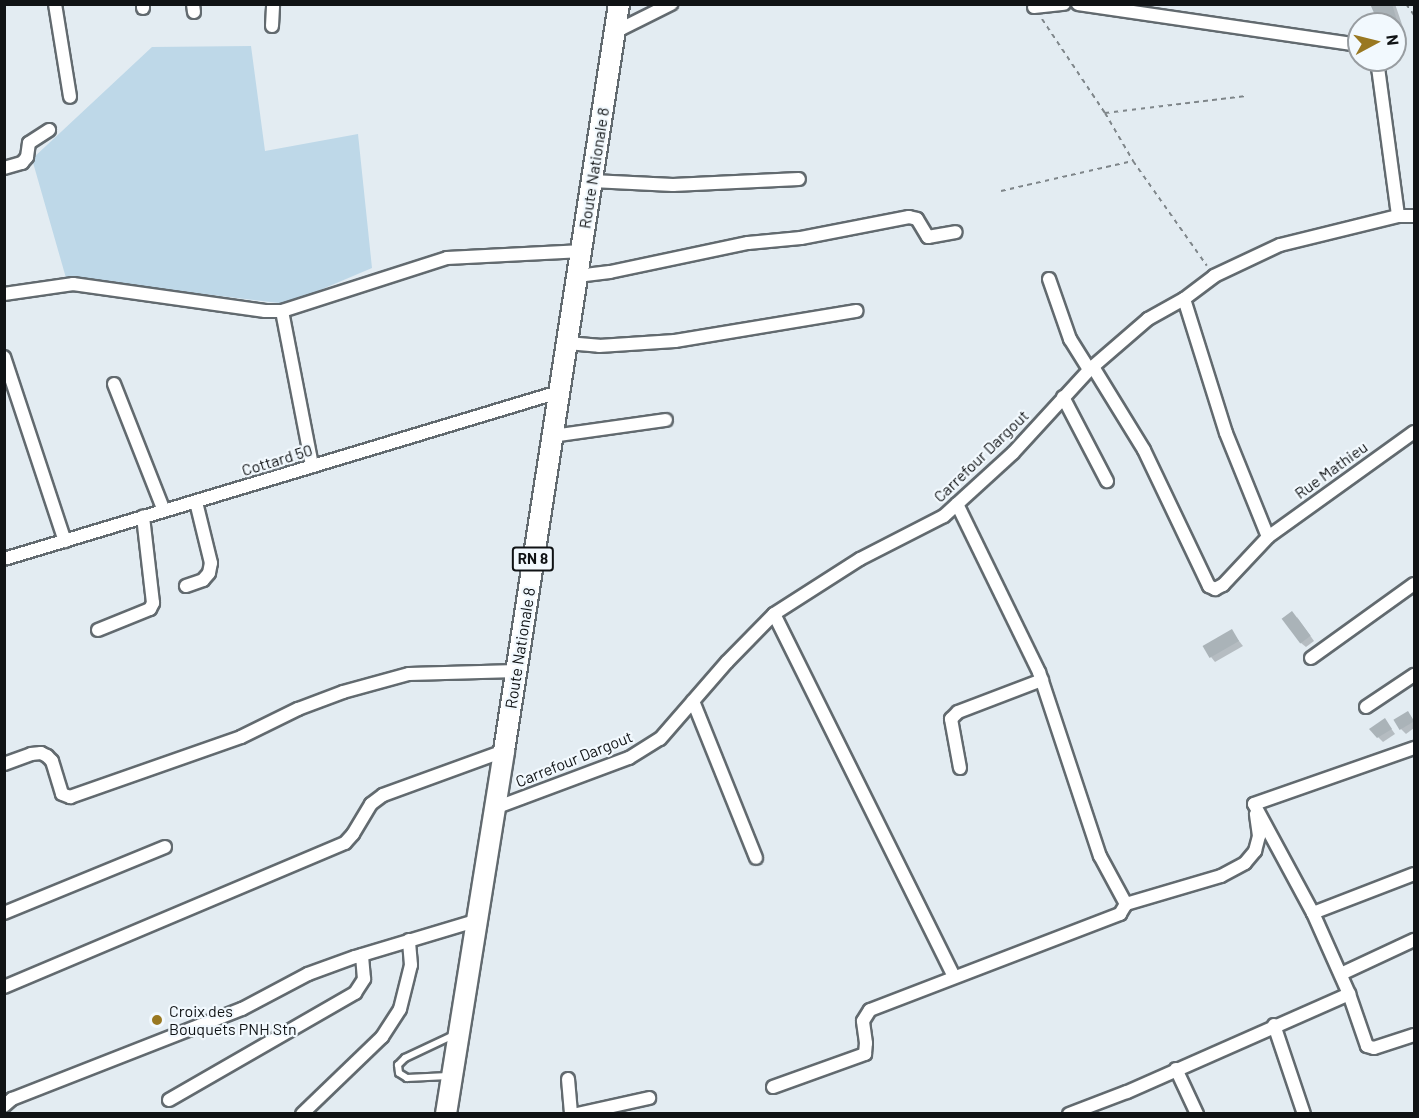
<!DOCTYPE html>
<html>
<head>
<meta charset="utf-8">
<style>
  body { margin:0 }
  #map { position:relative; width:1419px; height:1118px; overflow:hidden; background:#e3ecf2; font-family:Barlow,sans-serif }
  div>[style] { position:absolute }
  .green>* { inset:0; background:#bed8e8 }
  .shadow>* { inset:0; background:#0003 }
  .building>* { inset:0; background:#aab3b8; transform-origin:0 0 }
  .path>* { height:2px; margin-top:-1px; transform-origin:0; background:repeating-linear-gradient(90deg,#7f868a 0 4.5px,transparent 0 9px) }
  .roads { filter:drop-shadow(2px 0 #626a6f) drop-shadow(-2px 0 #626a6f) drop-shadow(0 2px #626a6f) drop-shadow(0 -2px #626a6f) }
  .service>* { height:6px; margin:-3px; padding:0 3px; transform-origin:3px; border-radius:3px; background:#fff }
  .minor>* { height:12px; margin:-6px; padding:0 6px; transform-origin:6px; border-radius:6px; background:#fff }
  .primary>* { height:20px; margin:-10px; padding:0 10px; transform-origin:10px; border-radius:10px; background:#fff }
  .dots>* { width:16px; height:16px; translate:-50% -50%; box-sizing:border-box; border:3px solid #f2f9fe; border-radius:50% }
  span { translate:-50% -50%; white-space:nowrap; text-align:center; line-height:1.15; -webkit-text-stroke:4.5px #f2f9fe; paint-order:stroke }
  .shield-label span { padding:2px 4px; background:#f2f9fe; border:2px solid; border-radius:4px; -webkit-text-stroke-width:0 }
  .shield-label { font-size:15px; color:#101315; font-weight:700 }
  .street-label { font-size:16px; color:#101315 }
  .poi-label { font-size:16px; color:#101315 }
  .left { translate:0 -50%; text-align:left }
  .frame { position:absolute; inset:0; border:6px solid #101315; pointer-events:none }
  .north { position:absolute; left:1347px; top:12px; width:60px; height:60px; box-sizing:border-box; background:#f2f9fe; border:2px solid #989da1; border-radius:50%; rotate:83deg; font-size:16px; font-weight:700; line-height:24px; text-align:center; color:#101315 }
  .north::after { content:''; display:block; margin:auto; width:21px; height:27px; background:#997821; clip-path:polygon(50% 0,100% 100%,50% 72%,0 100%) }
</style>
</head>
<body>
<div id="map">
  <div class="green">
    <div style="clip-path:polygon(251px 46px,265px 151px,358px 134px,372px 268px,287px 304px,66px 278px,32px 159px,152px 47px)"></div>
  </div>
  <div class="shadow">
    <div style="clip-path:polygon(1372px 4px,1395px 4px,1405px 33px,1395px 34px,1395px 24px,1381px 24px)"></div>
    <div style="clip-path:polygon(1297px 617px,1314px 641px,1306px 647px,1301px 643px)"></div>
    <div style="clip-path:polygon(1231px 631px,1243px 646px,1215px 662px,1211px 657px)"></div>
    <div style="clip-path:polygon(1408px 713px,1414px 721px,1414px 728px,1406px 734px,1401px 729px)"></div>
    <div style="clip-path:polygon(1385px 720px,1395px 734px,1383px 742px,1378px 737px)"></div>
  </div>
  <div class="building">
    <div style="clip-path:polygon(1370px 4px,1392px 4px,1398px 24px,1379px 24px)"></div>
    <div style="left:1292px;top:611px;width:31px;height:13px;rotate:53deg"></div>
    <div style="left:1232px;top:629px;width:14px;height:34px;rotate:60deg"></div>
    <div style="left:1408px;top:711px;width:12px;height:17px;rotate:59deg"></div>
    <div style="clip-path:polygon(1385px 718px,1392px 729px,1377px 738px,1369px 729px)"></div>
  </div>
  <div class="path">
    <div style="left:1406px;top:4px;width:14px;rotate:54deg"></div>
    <div style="left:1042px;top:19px;width:113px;rotate:56.2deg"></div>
    <div style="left:1105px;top:113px;width:56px;rotate:59.7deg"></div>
    <div style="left:1133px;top:161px;width:128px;rotate:54.8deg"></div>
    <div style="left:1105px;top:113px;width:142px;rotate:-6.9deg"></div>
    <div style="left:1001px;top:191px;width:135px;rotate:-12.8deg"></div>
  </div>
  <div class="roads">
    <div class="service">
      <div style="left:448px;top:1076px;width:41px;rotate:177.2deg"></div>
      <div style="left:407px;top:1078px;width:9px;rotate:-148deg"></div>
      <div style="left:399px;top:1073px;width:8px;rotate:-97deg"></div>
      <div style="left:398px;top:1065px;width:10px;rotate:-45deg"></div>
      <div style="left:405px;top:1058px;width:56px;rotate:-25.2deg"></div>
    </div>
    <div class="minor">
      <div style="left:55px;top:4px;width:94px;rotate:80.8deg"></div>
      <div style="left:143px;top:4px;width:4px;rotate:90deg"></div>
      <div style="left:193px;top:4px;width:8px;rotate:83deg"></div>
      <div style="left:1078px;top:4px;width:284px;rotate:8.3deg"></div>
      <div style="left:1034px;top:7px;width:30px;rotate:-6deg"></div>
      <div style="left:272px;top:26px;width:22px;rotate:-87deg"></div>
      <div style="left:615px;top:32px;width:63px;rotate:-26.6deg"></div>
      <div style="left:1377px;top:60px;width:157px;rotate:82.3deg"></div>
      <div style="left:4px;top:168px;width:19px;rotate:-16deg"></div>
      <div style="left:22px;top:163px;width:8px;rotate:-50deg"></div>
      <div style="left:27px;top:157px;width:14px;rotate:-82deg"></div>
      <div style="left:29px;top:143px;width:24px;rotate:-33deg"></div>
      <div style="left:592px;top:181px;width:81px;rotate:2.8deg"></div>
      <div style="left:673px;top:185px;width:126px;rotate:-2.7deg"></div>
      <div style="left:577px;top:276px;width:33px;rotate:-7deg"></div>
      <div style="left:610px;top:272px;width:141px;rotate:-11.9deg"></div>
      <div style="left:748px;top:243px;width:53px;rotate:-5.4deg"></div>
      <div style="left:801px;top:238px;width:110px;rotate:-11deg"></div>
      <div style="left:909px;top:217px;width:8px;rotate:14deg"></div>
      <div style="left:917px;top:219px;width:21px;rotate:59deg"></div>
      <div style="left:928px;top:237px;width:28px;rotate:-10deg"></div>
      <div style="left:1049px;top:279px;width:64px;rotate:70.7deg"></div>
      <div style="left:1070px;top:339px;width:36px;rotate:58deg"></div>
      <div style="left:4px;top:294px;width:70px;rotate:-8.2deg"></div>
      <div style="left:73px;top:284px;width:194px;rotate:8deg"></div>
      <div style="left:265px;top:311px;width:17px"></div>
      <div style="left:282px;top:311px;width:173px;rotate:-17.8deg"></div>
      <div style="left:447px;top:258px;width:134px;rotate:-3deg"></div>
      <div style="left:1184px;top:299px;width:140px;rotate:72.6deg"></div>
      <div style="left:1226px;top:433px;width:112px;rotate:68deg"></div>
      <div style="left:282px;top:311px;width:158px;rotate:79deg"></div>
      <div style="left:567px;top:343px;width:32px;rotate:5deg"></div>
      <div style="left:599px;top:346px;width:76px;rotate:-3.8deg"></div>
      <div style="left:675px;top:341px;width:184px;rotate:-9.4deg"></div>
      <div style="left:4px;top:357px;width:194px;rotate:71.7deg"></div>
      <div style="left:1093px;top:367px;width:97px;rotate:58.4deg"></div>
      <div style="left:1144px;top:450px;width:151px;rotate:64.5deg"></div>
      <div style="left:1209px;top:586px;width:7px;rotate:27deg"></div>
      <div style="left:1215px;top:589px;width:9px;rotate:-27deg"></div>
      <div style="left:1223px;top:585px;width:66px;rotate:-46.8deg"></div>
      <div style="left:1268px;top:537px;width:180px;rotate:-35.7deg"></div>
      <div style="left:114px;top:384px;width:136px;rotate:68.5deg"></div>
      <div style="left:1063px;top:397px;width:95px;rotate:62.4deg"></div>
      <div style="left:552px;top:436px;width:115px;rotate:-8deg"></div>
      <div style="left:957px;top:504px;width:187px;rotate:64deg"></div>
      <div style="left:1039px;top:672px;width:194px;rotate:71.7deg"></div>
      <div style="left:1100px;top:856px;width:55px;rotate:61.6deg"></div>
      <div style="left:4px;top:559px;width:580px;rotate:-16.75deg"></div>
      <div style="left:186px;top:586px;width:18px;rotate:-19deg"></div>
      <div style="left:203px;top:580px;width:9px;rotate:-49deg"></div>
      <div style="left:209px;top:573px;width:10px;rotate:-79deg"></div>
      <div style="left:211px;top:563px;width:63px;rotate:-103.8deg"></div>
      <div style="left:774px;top:614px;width:405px;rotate:63.6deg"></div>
      <div style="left:98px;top:630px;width:56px;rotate:-22deg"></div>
      <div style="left:150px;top:609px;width:7px;rotate:-63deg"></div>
      <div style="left:153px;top:603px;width:87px;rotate:-96.6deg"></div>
      <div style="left:1311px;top:658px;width:127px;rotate:-35.7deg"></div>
      <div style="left:693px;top:701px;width:169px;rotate:68.1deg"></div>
      <div style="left:1366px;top:707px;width:58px;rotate:-33.7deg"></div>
      <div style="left:4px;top:764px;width:29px;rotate:-20deg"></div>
      <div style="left:31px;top:754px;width:10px;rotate:-6deg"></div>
      <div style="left:41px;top:753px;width:7px;rotate:27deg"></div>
      <div style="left:47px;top:756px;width:7px;rotate:45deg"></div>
      <div style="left:52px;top:761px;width:34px;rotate:73deg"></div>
      <div style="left:62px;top:794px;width:9px;rotate:21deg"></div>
      <div style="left:70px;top:797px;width:181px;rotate:-19.3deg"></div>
      <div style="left:241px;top:737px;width:64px;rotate:-26.2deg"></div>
      <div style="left:298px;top:709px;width:48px;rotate:-20.7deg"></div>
      <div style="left:343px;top:692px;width:68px;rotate:-15.3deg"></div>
      <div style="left:409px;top:674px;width:108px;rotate:-1.6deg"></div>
      <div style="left:960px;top:768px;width:50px;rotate:-100.4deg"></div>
      <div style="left:951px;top:719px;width:10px;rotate:-45deg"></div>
      <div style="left:958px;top:712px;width:90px;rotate:-20.9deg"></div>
      <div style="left:1254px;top:804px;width:124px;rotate:61.6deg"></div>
      <div style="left:1313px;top:913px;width:89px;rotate:66deg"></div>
      <div style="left:1349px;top:994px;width:55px;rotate:70.9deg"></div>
      <div style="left:1367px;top:1046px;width:7px;rotate:16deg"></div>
      <div style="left:1374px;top:1048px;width:42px;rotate:-18deg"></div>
      <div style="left:1254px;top:804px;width:170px;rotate:-19.3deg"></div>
      <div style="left:495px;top:808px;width:143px;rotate:-20.5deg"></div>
      <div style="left:629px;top:758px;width:36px;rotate:-32deg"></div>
      <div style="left:660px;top:739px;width:102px;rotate:-49deg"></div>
      <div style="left:727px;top:662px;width:67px;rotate:-45.6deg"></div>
      <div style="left:774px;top:614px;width:102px;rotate:-32.6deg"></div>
      <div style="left:860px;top:559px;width:94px;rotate:-27.1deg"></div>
      <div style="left:944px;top:516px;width:93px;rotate:-42.4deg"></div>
      <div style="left:1013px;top:453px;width:113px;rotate:-47.5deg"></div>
      <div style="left:1089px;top:370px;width:78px;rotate:-40.8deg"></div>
      <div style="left:1148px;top:319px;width:41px;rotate:-29.1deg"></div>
      <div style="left:1184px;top:299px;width:38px;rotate:-37deg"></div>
      <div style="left:1214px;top:276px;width:73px;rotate:-25.2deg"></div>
      <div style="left:1280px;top:245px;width:122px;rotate:-13.8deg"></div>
      <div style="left:1398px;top:216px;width:16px"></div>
      <div style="left:1126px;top:904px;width:99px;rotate:-16.4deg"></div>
      <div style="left:1221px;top:876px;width:27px;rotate:-28deg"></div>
      <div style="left:1245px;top:863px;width:16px;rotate:-50deg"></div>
      <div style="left:1255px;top:851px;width:16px;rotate:-75deg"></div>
      <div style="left:1259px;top:836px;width:22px;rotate:-98deg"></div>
      <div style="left:4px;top:913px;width:174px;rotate:-22.3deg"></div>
      <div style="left:1313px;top:913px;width:108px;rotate:-21.1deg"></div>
      <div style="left:1341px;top:974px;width:81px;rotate:-25deg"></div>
      <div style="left:4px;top:987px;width:370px;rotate:-22.9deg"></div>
      <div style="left:345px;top:843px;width:12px;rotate:-48deg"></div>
      <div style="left:353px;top:834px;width:35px;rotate:-59deg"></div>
      <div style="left:371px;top:804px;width:15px;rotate:-37deg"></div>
      <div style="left:383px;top:795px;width:129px;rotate:-20deg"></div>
      <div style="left:1274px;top:1025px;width:94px;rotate:71.4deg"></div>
      <div style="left:1176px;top:1069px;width:50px;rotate:65deg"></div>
      <div style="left:568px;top:1079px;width:35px;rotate:85deg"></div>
      <div style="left:773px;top:1087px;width:98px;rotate:-19.7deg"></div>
      <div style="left:865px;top:1054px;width:11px;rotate:-85deg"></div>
      <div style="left:866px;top:1043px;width:22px;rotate:-98deg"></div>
      <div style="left:863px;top:1021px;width:13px;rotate:-58deg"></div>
      <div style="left:870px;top:1010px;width:268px;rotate:-21deg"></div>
      <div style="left:1120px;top:914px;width:12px;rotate:-59deg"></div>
      <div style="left:169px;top:1100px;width:215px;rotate:-29.9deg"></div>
      <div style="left:355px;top:993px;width:17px;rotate:-57deg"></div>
      <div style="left:364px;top:979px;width:24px;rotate:-95deg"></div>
      <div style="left:4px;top:1106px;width:11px;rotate:-41deg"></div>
      <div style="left:12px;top:1099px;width:247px;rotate:-21.4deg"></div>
      <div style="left:242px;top:1009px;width:75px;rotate:-27.9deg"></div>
      <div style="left:308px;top:974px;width:50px;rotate:-19.9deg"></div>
      <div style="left:355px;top:957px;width:128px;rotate:-16.7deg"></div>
      <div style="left:302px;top:1114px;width:111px;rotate:-43.9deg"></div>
      <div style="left:382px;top:1037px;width:33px;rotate:-57deg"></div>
      <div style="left:400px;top:1009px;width:45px;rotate:-76deg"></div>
      <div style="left:411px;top:965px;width:25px;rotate:-95deg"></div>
      <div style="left:577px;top:1114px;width:74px;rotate:-12.5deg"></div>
      <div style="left:1069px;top:1114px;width:62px;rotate:-20.8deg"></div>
      <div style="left:1127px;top:1092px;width:243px;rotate:-23.8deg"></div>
    </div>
    <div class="primary">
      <div style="left:446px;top:1114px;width:368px;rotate:-80.9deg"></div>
      <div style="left:504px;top:751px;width:756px;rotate:-81.25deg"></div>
    </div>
  </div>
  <div class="dots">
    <div style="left:157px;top:1020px;background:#997821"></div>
  </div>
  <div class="shield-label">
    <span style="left:533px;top:559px">RN 8</span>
  </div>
  <div class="street-label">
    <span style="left:594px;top:168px;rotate:-81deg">Route Nationale 8</span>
    <span style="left:981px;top:456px;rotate:-44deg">Carrefour Dargout</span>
    <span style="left:277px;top:460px;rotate:-17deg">Cottard 50</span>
    <span style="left:1331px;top:470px;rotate:-36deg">Rue Mathieu</span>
    <span style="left:520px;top:648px;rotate:-81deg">Route Nationale 8</span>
    <span style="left:574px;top:759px;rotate:-22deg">Carrefour Dargout</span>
  </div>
  <div class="poi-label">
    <span class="left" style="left:169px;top:1020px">Croix des<br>Bouquets PNH Stn</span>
  </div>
  <div class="frame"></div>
  <div class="north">N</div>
</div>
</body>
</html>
